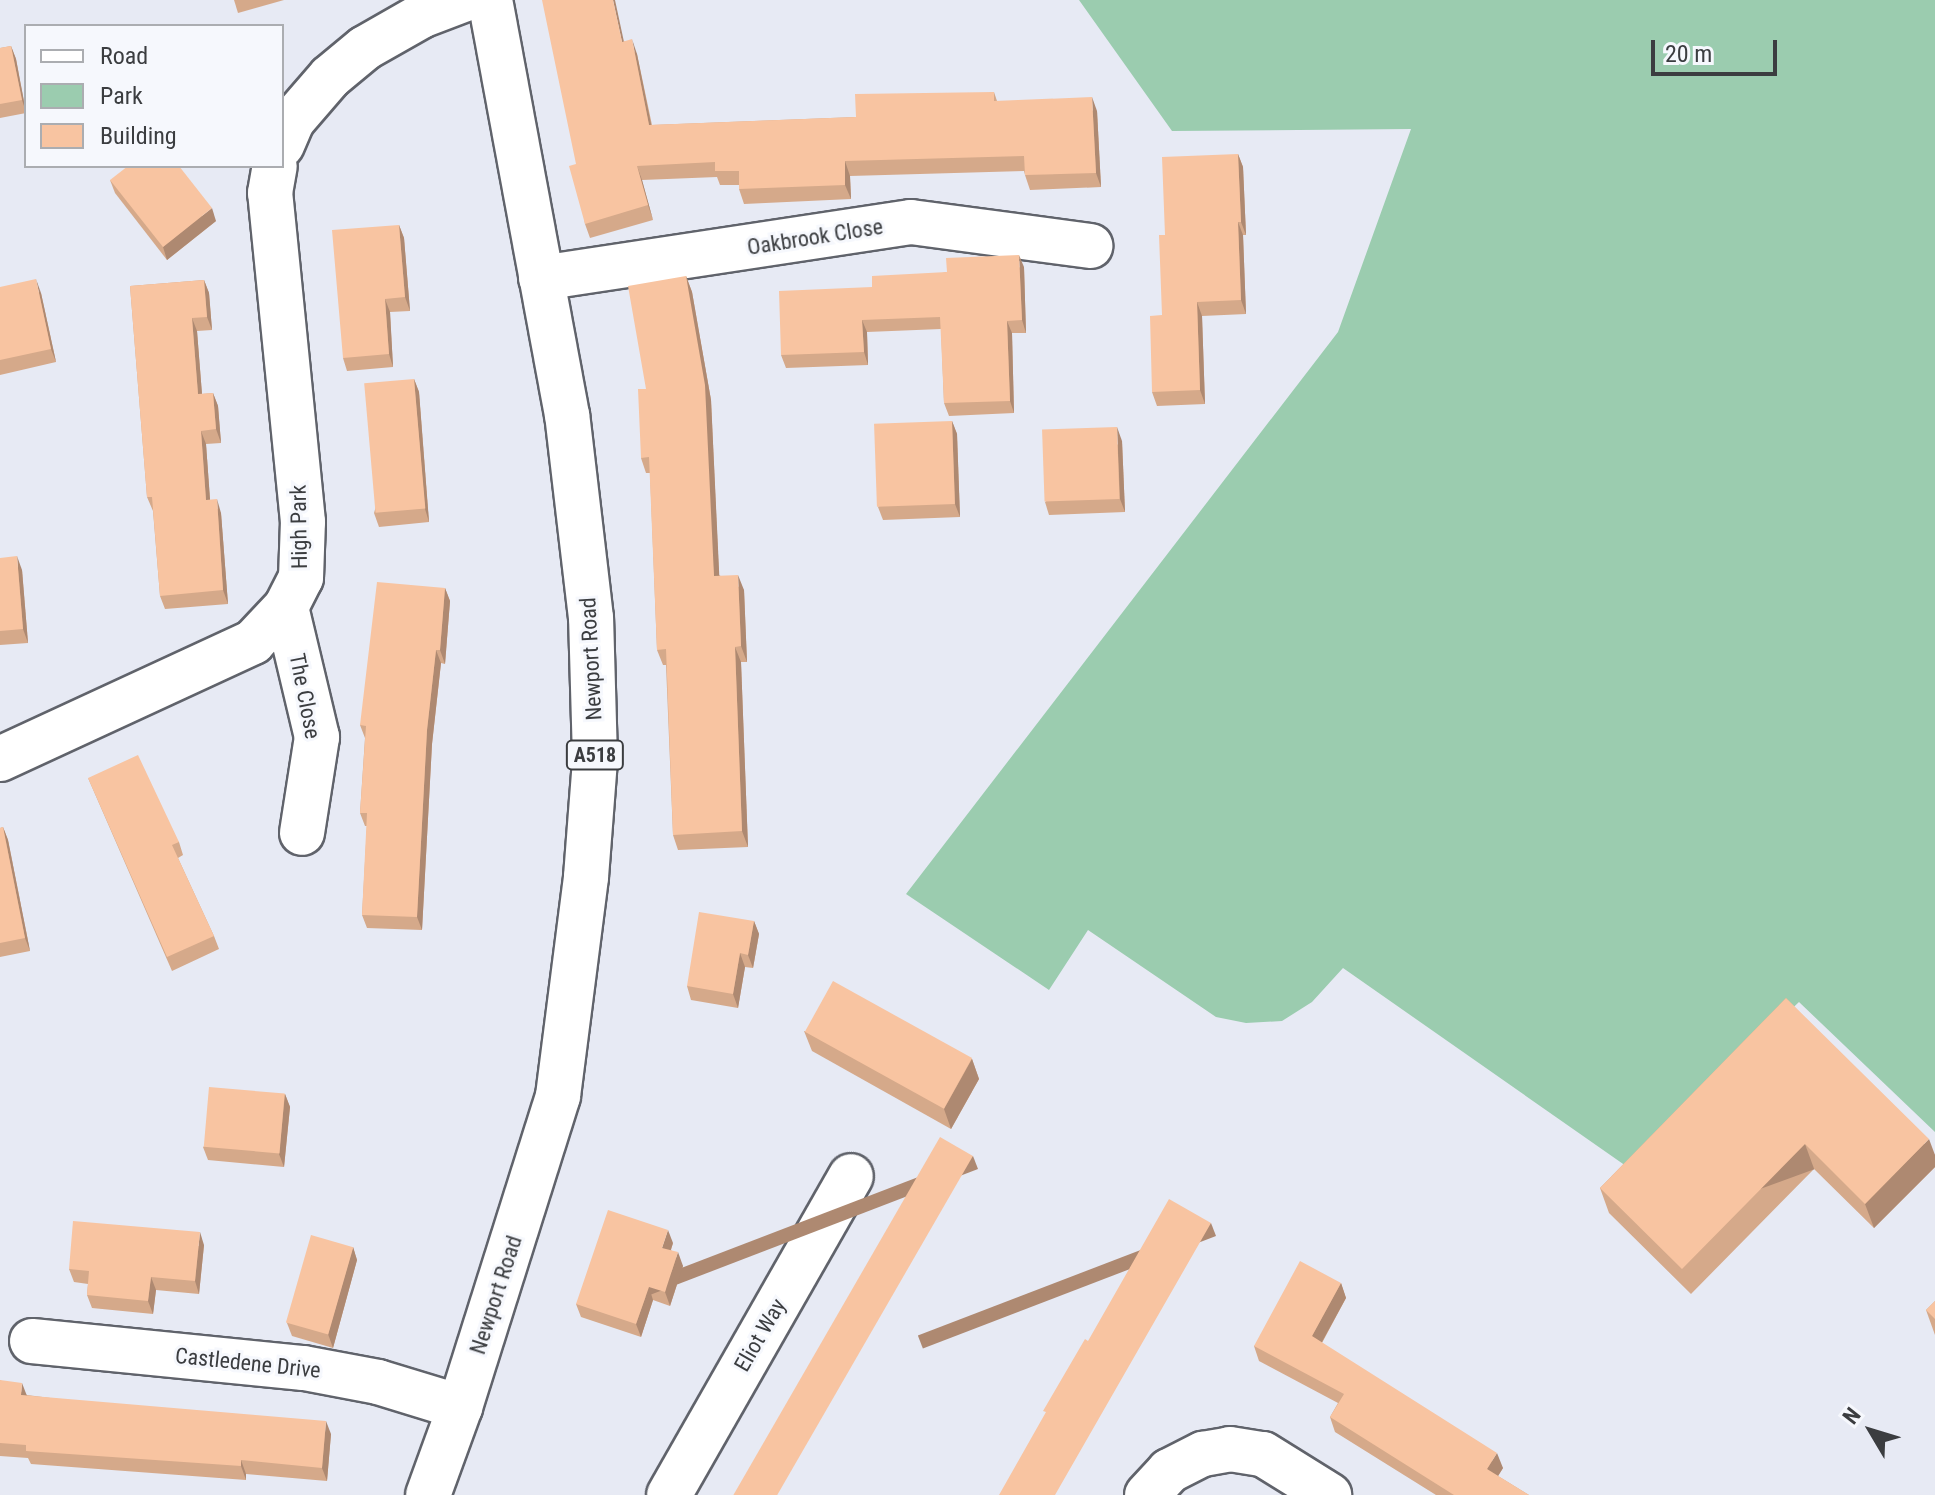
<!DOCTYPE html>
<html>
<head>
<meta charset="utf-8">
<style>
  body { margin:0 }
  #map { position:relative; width:1935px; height:1495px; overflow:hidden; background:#e7eaf4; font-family:"Roboto Condensed",sans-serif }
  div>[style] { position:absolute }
  .green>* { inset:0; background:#9bccaf }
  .roads { filter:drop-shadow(2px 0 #60636b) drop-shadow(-2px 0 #60636b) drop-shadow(0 2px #60636b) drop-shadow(0 -2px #60636b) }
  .minor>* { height:44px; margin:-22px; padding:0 22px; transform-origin:22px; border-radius:22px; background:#fff }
  .trunk>* { height:44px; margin:-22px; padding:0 22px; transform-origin:22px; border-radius:22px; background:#fff }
  .wall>* { inset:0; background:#d5a98a }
  .shaded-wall>* { inset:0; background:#ae8971; transform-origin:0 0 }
  .building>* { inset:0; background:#f8c4a1; transform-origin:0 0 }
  span { translate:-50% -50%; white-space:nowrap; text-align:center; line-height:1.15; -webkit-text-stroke:6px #f6f8fd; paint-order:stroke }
  .shield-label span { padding:2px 6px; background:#f6f8fd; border:2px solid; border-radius:6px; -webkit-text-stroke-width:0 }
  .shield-label { font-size:20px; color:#3b3d40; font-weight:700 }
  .street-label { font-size:22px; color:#3b3d40 }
  .legend { position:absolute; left:24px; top:24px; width:260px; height:144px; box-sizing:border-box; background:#f6f8fd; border:2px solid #abadb1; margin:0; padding:10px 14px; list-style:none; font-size:24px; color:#3b3d40 }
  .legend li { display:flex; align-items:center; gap:16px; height:40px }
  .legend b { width:40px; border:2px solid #abadb1 }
  .north { position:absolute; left:1831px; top:1391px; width:80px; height:80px; -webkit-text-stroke:6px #f6f8fd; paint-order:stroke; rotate:308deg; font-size:22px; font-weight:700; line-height:32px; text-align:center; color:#3b3d40 }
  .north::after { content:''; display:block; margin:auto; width:28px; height:36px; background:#3b3d40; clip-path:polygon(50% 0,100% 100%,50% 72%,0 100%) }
  .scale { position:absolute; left:1651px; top:40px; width:126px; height:36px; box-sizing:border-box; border:4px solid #3b3d40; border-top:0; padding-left:10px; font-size:24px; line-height:28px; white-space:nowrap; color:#3b3d40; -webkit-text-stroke:6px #f6f8fd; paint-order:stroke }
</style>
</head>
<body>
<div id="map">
  <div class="green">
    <div style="clip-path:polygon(1079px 0,1935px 0,1935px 1132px,1799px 1002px,1626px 1166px,1343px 968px,1312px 1002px,1282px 1021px,1246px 1023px,1216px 1017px,1088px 930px,1049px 990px,906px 894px,1338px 332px,1411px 129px,1172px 131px)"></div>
  </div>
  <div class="roads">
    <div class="minor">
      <div style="left:282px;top:145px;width:26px;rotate:-67deg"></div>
      <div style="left:292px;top:121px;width:58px;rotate:-49.2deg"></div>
      <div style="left:330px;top:77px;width:45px;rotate:-39.6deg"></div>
      <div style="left:365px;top:48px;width:64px;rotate:-29.7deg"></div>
      <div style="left:421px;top:16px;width:45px;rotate:-20.9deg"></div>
      <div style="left:541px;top:278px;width:374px;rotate:-8.6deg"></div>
      <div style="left:911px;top:222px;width:181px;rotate:7.6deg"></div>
      <div style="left:286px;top:607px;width:134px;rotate:76.6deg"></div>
      <div style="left:317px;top:737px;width:97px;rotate:98.9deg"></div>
      <div style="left:0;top:759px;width:279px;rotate:-24.8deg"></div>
      <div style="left:253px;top:642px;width:48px;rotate:-46.7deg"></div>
      <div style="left:286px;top:607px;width:33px;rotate:-63deg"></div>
      <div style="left:301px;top:578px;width:56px;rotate:-88deg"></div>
      <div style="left:303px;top:522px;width:331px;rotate:-95.7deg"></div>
      <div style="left:270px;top:193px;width:27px;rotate:-80deg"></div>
      <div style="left:32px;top:1341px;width:273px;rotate:5.7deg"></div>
      <div style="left:304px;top:1368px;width:75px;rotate:10.7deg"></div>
      <div style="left:378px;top:1382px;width:86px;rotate:17deg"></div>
      <div style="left:669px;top:1495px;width:367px;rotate:-60.3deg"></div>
      <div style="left:1147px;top:1495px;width:33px;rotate:-47deg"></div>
      <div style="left:1169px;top:1471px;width:38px;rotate:-27deg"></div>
      <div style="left:1203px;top:1454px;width:27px;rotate:-10deg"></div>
      <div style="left:1230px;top:1449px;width:33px;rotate:9deg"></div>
      <div style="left:1263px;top:1454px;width:78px;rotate:31.8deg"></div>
    </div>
    <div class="trunk">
      <div style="left:428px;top:1495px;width:94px;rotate:-70deg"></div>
      <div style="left:460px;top:1407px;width:326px;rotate:-72.5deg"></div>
      <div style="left:558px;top:1096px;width:221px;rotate:-82.7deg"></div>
      <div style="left:586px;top:877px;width:118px;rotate:-85.6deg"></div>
      <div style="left:595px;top:759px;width:141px;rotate:-91.6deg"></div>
      <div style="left:591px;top:618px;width:204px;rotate:-96.7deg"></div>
      <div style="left:567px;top:415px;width:422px;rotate:-100.5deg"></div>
    </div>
  </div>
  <div class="wall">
    <div style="clip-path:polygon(234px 0,284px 0,238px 13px)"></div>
    <div style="clip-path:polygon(624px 41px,637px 54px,652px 125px,856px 117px,994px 92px,997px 101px,1097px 111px,1101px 187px,1030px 190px,1025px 175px,1024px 171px,850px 176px,851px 199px,744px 204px,739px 189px,739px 185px,720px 185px,717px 177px,642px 180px,653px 220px,590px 238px,585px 224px,576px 164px)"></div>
    <div style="clip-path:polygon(11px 46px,16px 59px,26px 113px,0 118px,0 48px)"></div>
    <div style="clip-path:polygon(1238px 154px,1243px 167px,1246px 235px,1243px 235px,1246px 314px,1202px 316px,1205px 404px,1157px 406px,1152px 392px,1162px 315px,1165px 235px)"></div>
    <div style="clip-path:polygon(110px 180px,216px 221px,167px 260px,115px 193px)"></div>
    <div style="clip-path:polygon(399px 225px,404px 238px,410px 311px,390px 312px,393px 367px,347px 371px,343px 358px)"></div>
    <div style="clip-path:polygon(1024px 267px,1026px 333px,1012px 333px,1014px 413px,949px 416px,944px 403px,941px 329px,867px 332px,868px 365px,786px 368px,781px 355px,872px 287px,947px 272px)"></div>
    <div style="clip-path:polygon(686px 276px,692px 292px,711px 400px,719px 575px,744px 590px,747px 662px,741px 662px,748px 847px,678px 850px,673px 835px,666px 665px,663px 665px,657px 650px,650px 473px,646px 473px,641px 458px,646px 389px)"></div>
    <div style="clip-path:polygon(204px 280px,209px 293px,212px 330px,197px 331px,202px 394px,213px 393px,218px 406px,221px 443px,206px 444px,210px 500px,221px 513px,228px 604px,165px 609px,160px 596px,153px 511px,147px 497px,130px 286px)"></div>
    <div style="clip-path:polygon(0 287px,41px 293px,56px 362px,0 375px)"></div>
    <div style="clip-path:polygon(414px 379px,419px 392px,429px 522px,379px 527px,374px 513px)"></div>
    <div style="clip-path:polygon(952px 421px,957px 434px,960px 517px,883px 520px,878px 507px)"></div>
    <div style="clip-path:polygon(1122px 441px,1125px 512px,1049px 515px,1045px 502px)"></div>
    <div style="clip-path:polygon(0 558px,22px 570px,28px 643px,0 645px)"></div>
    <div style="clip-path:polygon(445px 588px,450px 601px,445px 664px,441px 663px,432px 744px,422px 930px,367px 928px,362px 915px,367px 826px,365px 826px,360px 813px,365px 738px,360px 725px)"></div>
    <div style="clip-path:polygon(88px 778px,179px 842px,183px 855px,178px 858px,214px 936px,219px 949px,172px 971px)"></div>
    <div style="clip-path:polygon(3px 827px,8px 840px,30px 951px,0 957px,0 828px)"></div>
    <div style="clip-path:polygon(754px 921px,759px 934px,753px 968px,745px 967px,738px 1008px,691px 1000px,687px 986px)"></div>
    <div style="clip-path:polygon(1786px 998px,1935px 1155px,1935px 1167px,1874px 1228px,1814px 1169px,1691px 1294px,1609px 1213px,1600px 1188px)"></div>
    <div style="clip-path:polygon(804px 1031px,972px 1059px,979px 1079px,951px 1129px,812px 1051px)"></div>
    <div style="clip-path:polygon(285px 1094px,290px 1107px,284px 1167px,208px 1160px,203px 1147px)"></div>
    <div style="clip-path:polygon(673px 1243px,671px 1250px,683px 1266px,670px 1306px,653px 1300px,641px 1337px,581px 1317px,576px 1304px)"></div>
    <div style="clip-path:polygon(204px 1245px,199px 1294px,156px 1290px,153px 1314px,92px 1308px,87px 1295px,88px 1284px,74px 1282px,69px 1269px)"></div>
    <div style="clip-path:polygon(353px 1247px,357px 1260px,333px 1348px,292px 1336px,287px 1323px)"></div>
    <div style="clip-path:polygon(1341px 1283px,1346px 1298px,1322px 1343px,1503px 1468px,1498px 1476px,1529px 1495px,1436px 1495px,1335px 1432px,1330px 1417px,1338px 1403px,1259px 1361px,1254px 1346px)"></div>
    <div style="clip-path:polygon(1935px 1301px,1935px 1335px,1926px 1310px)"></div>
    <div style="clip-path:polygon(0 1380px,27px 1395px,331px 1434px,327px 1481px,246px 1474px,246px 1480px,31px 1464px,28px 1458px,0 1456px)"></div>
  </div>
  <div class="shaded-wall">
    <div style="clip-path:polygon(613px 0,615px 0,627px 56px,622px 42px)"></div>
    <div style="clip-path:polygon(632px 39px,637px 54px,654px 139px,649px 125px)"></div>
    <div style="clip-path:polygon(11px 46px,16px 59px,26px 112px,22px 100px)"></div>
    <div style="clip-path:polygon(1092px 97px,1097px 111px,1101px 187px,1096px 173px)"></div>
    <div style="clip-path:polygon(1238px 154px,1243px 167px,1246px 235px,1241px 222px)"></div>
    <div style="clip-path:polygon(845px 161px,850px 176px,851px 199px,845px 185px)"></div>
    <div style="clip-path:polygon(637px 166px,642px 180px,653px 220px,648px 205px)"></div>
    <div style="clip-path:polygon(212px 208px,216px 221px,167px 260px,163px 247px)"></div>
    <div style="clip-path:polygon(1238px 222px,1243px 235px,1246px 314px,1241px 300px)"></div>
    <div style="clip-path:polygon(399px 225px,404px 238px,410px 311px,405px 297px)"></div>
    <div style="clip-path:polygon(1019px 255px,1024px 267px,1026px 333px,1022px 320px)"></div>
    <div style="clip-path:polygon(686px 276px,692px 292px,711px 400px,720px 591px,714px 576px)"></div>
    <div style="clip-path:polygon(36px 279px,41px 293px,56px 362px,51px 349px)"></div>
    <div style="clip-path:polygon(204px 280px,209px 293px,212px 330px,207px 317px)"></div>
    <div style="clip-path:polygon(385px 299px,390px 312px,393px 367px,389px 354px)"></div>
    <div style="clip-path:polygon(1197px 302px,1202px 316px,1205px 404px,1200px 390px)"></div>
    <div style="clip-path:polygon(192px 318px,197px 331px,203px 407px,198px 394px)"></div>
    <div style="clip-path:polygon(862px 320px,867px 332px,868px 365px,864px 352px)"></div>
    <div style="clip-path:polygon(1007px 321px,1012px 333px,1014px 413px,1010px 401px)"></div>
    <div style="clip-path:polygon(414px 379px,419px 392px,429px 522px,425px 509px)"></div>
    <div style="clip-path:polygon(213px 393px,218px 406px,221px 443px,216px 429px)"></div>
    <div style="clip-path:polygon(952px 421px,957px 434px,960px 517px,955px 504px)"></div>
    <div style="clip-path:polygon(1117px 427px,1122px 441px,1125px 512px,1120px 499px)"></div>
    <div style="clip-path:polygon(201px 431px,206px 444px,211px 513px,206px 500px)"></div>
    <div style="clip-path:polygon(217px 499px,221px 513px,228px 604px,223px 590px)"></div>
    <div style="clip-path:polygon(17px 556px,22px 570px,28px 643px,23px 629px)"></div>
    <div style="clip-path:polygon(738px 575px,744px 590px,747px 662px,741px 646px)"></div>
    <div style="clip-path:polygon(445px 588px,450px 601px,445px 664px,440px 650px)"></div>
    <div style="clip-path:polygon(735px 647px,741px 662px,748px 847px,742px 831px)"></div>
    <div style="clip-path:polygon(436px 650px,441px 663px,432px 744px,422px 930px,417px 917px,427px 730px)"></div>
    <div style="clip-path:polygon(3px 827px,8px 840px,30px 951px,25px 938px)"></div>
    <div style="clip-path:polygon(754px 921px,759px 934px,753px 968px,748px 955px)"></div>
    <div style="clip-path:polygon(740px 953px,745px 967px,738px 1008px,733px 994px)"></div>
    <div style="clip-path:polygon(972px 1059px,979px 1079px,951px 1129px,944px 1109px)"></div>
    <div style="clip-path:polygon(285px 1094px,290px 1107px,284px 1167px,279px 1154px)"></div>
    <div style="clip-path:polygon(1929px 1139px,1935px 1155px,1935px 1167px,1874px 1228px,1865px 1204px)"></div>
    <div style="left:1805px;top:1144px;width:27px;height:175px;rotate:70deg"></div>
    <div style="left:973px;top:1156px;width:14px;height:392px;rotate:69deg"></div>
    <div style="left:1211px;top:1223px;width:14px;height:314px;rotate:69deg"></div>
    <div style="clip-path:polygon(668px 1230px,673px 1243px,667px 1261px,662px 1248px)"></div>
    <div style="clip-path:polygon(200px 1232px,204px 1245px,199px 1294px,195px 1281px)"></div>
    <div style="clip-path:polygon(353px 1247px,357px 1260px,333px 1348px,328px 1334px)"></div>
    <div style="clip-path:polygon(678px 1252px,683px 1266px,670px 1306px,665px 1292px)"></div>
    <div style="clip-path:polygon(151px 1277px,156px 1290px,153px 1314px,148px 1301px)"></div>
    <div style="clip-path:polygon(1341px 1283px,1346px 1298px,1317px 1351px,1312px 1336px)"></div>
    <div style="clip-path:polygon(649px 1287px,653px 1300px,641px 1337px,636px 1324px)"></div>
    <div style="clip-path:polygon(22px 1383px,27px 1396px,21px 1395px)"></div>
    <div style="clip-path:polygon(326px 1421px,331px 1434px,327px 1481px,322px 1468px)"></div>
    <div style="clip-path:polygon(1497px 1453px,1503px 1468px,1493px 1484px,1487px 1469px)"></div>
    <div style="clip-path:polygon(241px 1460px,246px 1474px,246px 1480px,241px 1466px)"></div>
  </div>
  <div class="building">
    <div style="clip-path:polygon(542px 0,613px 0,622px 42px,632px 39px,649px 125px,856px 117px,855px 94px,994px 92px,994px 101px,1092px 97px,1096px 173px,1025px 175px,1024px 156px,845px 161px,845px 185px,739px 189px,739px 171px,715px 171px,715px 162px,637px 166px,648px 205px,585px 224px,569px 166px,576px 164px)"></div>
    <div style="clip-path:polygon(11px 46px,22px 100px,0 104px,0 48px)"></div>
    <div style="clip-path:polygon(1238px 154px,1241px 222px,1238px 222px,1241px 300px,1197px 302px,1200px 390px,1152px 392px,1150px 316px,1162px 315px,1159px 235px,1165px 235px,1162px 157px)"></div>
    <div style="clip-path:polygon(128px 166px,179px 166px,212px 208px,163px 247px,110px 180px)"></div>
    <div style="clip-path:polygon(399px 225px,405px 297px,385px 299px,389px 354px,343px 358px,332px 230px)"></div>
    <div style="clip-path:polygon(1019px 255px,1022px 320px,1007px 321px,1010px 401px,944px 403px,940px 317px,862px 320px,864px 352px,781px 355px,779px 291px,872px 287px,872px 276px,947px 272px,946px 258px)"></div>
    <div style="clip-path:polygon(686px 276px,705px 385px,714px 576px,738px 575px,741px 646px,735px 647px,742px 831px,673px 835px,666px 649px,657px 650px,649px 457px,641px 458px,638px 389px,646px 389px,628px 286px)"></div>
    <div style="clip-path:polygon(36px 279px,51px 349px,0 360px,0 287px)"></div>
    <div style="clip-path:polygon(204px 280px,207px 317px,192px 318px,198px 394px,213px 393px,216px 429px,201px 431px,206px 500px,217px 499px,223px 590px,160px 596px,152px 497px,147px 497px,130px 286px)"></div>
    <div style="left:414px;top:379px;width:130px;height:50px;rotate:85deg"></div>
    <div style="left:952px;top:421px;width:83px;height:78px;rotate:88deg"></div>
    <div style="left:1117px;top:427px;width:72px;height:75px;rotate:88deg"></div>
    <div style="clip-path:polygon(17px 556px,23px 629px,0 631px,0 558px)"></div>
    <div style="clip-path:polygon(377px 582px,445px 588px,440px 650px,436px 650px,427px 730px,417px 917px,362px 915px,367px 813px,360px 813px,366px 726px,360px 725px)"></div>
    <div style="clip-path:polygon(138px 755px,179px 842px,172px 845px,214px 936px,167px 957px,88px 778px)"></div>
    <div style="clip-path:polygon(3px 827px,25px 938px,0 943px,0 828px)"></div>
    <div style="clip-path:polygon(699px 912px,754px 921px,748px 955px,740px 953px,733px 994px,687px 986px)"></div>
    <div style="left:833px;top:981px;width:159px;height:58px;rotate:29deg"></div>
    <div style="clip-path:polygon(1786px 998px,1929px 1139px,1865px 1204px,1805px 1144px,1682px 1269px,1600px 1188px)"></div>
    <div style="left:209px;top:1087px;width:76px;height:60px;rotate:5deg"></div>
    <div style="left:940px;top:1137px;width:38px;height:415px;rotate:30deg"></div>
    <div style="clip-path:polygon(1169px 1199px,1211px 1223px,1055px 1495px,999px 1495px,1046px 1412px,1043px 1411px,1085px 1339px,1088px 1341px)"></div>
    <div style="clip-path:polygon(608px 1210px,668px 1230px,662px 1248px,678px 1252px,665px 1292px,649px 1287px,636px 1324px,576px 1304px)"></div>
    <div style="clip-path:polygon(73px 1221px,200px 1232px,195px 1281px,151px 1277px,148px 1301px,87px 1295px,89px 1271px,69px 1269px)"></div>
    <div style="left:311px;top:1235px;width:44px;height:91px;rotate:16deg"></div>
    <div style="clip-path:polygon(1300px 1261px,1341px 1283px,1312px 1336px,1497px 1453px,1487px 1469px,1529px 1495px,1454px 1495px,1330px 1417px,1344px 1394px,1254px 1346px)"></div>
    <div style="clip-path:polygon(1935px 1301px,1935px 1319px,1926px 1310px)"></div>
    <div style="clip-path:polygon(0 1380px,22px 1383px,21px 1395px,326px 1421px,322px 1468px,241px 1460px,241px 1466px,26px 1451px,26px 1445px,0 1443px)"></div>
  </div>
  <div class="shield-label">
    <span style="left:595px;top:755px">A518</span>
  </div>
  <div class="street-label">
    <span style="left:815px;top:237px;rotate:-9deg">Oakbrook Close</span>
    <span style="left:299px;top:527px;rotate:-91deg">High Park</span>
    <span style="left:591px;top:659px;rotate:-93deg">Newport Road</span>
    <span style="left:305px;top:696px;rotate:79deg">The Close</span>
    <span style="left:496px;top:1295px;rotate:-72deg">Newport Road</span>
    <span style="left:760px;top:1335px;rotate:-60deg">Eliot Way</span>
    <span style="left:248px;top:1363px;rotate:6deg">Castledene Drive</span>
  </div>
  <ul class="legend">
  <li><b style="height:10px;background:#fff"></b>Road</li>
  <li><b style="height:22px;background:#9bccaf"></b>Park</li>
  <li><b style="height:22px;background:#f8c4a1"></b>Building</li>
  </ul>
  <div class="north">N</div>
  <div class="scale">20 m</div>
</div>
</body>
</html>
